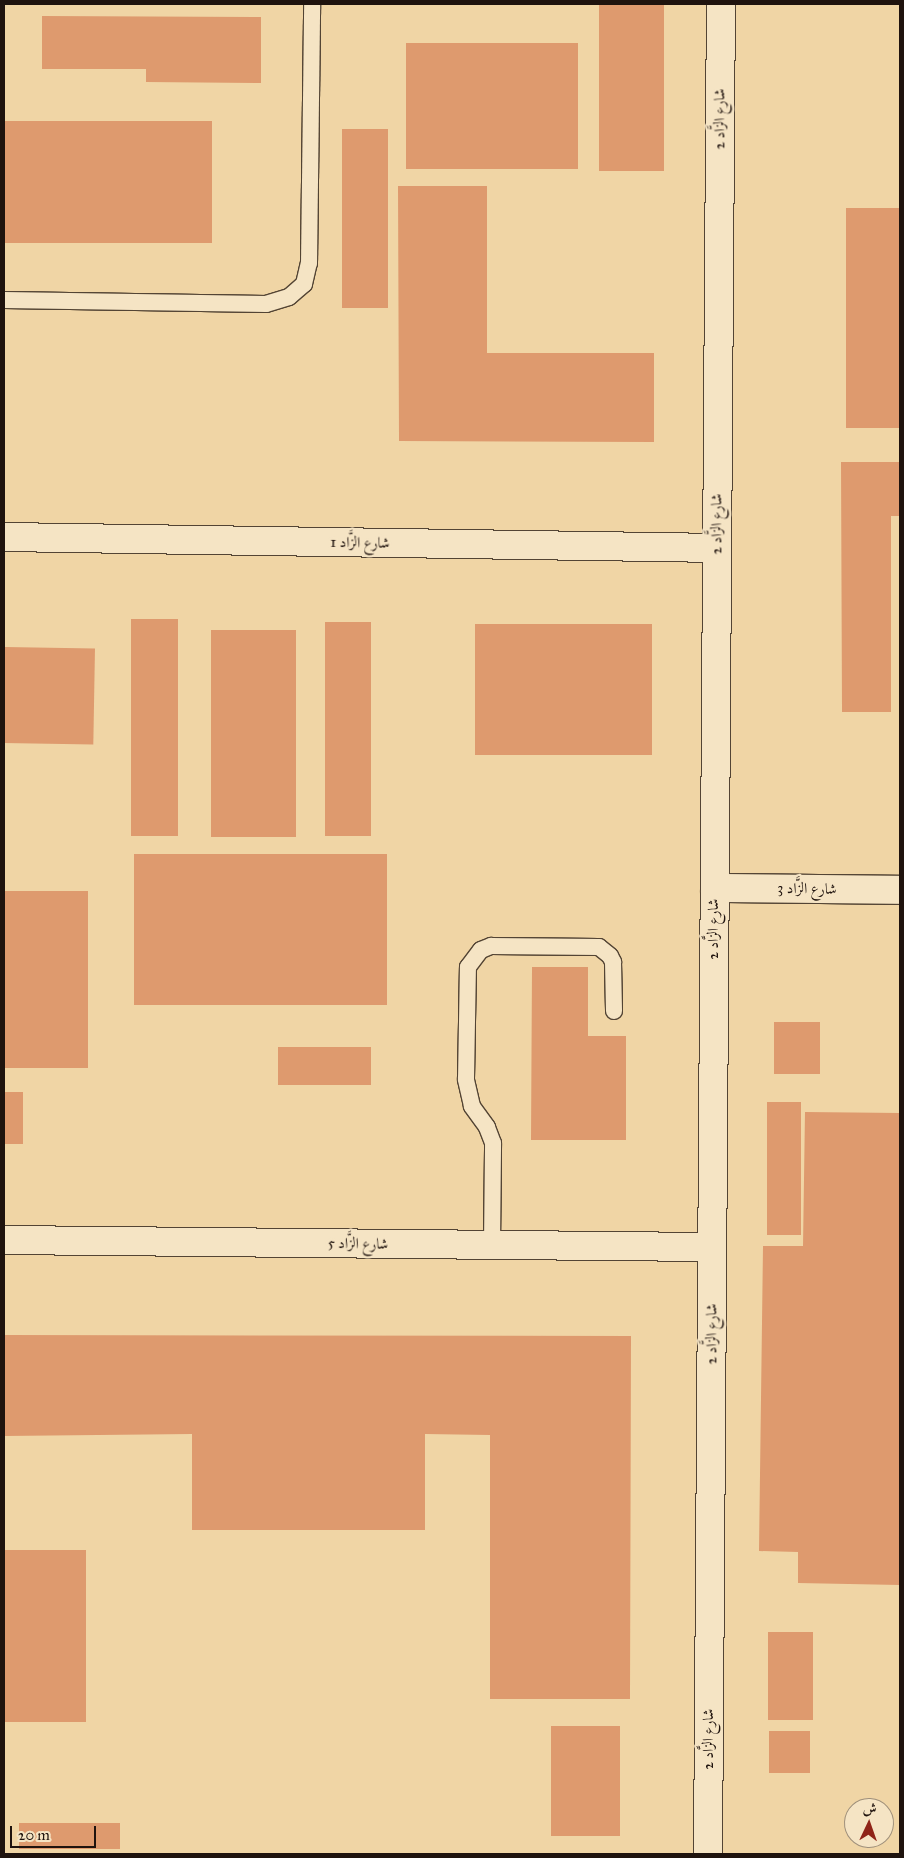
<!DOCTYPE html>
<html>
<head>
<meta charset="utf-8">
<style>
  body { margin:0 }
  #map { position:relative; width:904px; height:1858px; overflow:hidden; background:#f0d5a5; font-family:"IM FELL Great Primer",Amiri,serif }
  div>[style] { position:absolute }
  .building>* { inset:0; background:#de9a6e; transform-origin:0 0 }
  .roads { filter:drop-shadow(1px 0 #534434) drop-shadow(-1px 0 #534434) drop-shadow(0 1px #534434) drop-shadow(0 -1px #534434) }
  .lane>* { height:16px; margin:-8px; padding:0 8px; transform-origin:8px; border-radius:8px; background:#f5e4c4 }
  .street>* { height:28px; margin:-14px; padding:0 14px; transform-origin:14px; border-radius:14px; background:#f5e4c4 }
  span { translate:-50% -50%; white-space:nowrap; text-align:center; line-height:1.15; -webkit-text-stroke:4.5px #f5e4c4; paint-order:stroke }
  .street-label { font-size:15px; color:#1f130e }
  .frame { position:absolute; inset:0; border:5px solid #1f130e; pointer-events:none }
  .north { position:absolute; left:844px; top:1798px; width:50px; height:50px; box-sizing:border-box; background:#f5e4c4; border:1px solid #9f907b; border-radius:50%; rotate:3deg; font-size:14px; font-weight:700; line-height:20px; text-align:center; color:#1f130e }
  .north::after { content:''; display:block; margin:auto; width:18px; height:22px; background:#8f2418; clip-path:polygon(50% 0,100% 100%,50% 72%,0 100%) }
  .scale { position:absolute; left:10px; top:1826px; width:86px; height:22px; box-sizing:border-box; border:2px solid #1f130e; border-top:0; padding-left:6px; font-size:15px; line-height:18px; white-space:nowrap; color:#1f130e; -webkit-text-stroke:4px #f5e4c4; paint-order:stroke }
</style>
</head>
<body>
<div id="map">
  <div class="building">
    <div style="left:599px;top:4px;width:65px;height:167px"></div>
    <div style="clip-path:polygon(42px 16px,261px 17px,261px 83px,146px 82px,146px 69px,42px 69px)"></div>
    <div style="left:406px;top:43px;width:172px;height:126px"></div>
    <div style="left:4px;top:121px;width:208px;height:122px"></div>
    <div style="left:342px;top:129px;width:46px;height:179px"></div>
    <div style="clip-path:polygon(398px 186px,487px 186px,487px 353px,654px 353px,654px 442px,399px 441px)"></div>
    <div style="left:846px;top:208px;width:54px;height:220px"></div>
    <div style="clip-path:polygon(841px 462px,900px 462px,900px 516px,891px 516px,891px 712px,842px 712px)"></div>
    <div style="left:131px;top:619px;width:47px;height:217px"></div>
    <div style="left:325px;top:622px;width:46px;height:214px"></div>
    <div style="left:475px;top:624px;width:177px;height:131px"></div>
    <div style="left:211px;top:630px;width:85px;height:207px"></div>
    <div style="left:5px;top:647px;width:90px;height:96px;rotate:1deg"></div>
    <div style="left:134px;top:854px;width:253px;height:151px"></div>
    <div style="left:4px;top:891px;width:84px;height:177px"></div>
    <div style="clip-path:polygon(532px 967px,588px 967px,588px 1036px,626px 1036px,626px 1140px,531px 1140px)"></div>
    <div style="left:774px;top:1022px;width:46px;height:52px"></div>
    <div style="left:278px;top:1047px;width:93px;height:38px"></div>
    <div style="left:4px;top:1092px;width:19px;height:52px"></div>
    <div style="left:767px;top:1102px;width:34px;height:133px"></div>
    <div style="clip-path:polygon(805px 1112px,900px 1113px,900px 1585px,798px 1583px,798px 1552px,759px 1551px,763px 1246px,803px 1246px)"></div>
    <div style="clip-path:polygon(4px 1335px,631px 1336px,630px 1699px,490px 1699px,490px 1435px,425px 1434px,425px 1530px,192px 1530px,192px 1434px,4px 1436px)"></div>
    <div style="left:4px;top:1550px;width:82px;height:172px"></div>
    <div style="left:768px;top:1632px;width:45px;height:88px"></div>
    <div style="left:551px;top:1726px;width:69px;height:110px"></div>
    <div style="left:810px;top:1731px;width:42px;height:41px;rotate:90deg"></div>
    <div style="left:19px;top:1823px;width:101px;height:26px"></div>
  </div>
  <div class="roads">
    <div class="lane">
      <div style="left:4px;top:300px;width:262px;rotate:0.9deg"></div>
      <div style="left:266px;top:304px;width:24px;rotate:-17deg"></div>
      <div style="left:289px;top:297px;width:20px;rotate:-41deg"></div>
      <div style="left:304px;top:284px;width:22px;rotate:-77deg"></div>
      <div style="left:309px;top:263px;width:259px;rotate:-89.3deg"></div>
      <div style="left:492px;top:1245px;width:102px;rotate:-89.4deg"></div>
      <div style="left:493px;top:1143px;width:17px;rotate:-111deg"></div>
      <div style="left:487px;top:1127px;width:26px;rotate:-126deg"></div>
      <div style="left:472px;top:1106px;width:28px;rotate:-103deg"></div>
      <div style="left:466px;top:1079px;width:112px;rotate:-89deg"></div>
      <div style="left:468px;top:967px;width:21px;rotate:-53deg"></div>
      <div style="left:481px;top:950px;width:11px;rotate:-22deg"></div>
      <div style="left:491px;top:946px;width:108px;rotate:0.5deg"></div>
      <div style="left:599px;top:947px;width:14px;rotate:39deg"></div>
      <div style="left:610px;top:956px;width:7px;rotate:63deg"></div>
      <div style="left:613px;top:962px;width:49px;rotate:88.8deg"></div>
    </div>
    <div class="street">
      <div style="left:4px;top:537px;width:713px;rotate:0.88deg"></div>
      <div style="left:715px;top:888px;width:185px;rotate:0.6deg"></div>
      <div style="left:4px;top:1240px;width:708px;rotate:0.57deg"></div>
      <div style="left:708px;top:1854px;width:1850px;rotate:-89.6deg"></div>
    </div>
  </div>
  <div class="street-label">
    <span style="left:720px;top:119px;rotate:-90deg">شارع الزَّاد 2</span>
    <span style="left:717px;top:524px;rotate:-90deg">شارع الزَّاد 2</span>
    <span style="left:360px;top:543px;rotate:1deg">شارع الزَّاد 1</span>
    <span style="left:807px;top:889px;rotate:1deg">شارع الزَّاد 3</span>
    <span style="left:714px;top:929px;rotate:-90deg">شارع الزَّاد 2</span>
    <span style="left:358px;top:1244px;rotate:1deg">شارع الزَّاد 5</span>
    <span style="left:712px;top:1334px;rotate:-90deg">شارع الزَّاد 2</span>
    <span style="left:709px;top:1739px;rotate:-90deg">شارع الزَّاد 2</span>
  </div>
  <div class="frame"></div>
  <div class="north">ش</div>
  <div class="scale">20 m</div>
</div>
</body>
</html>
